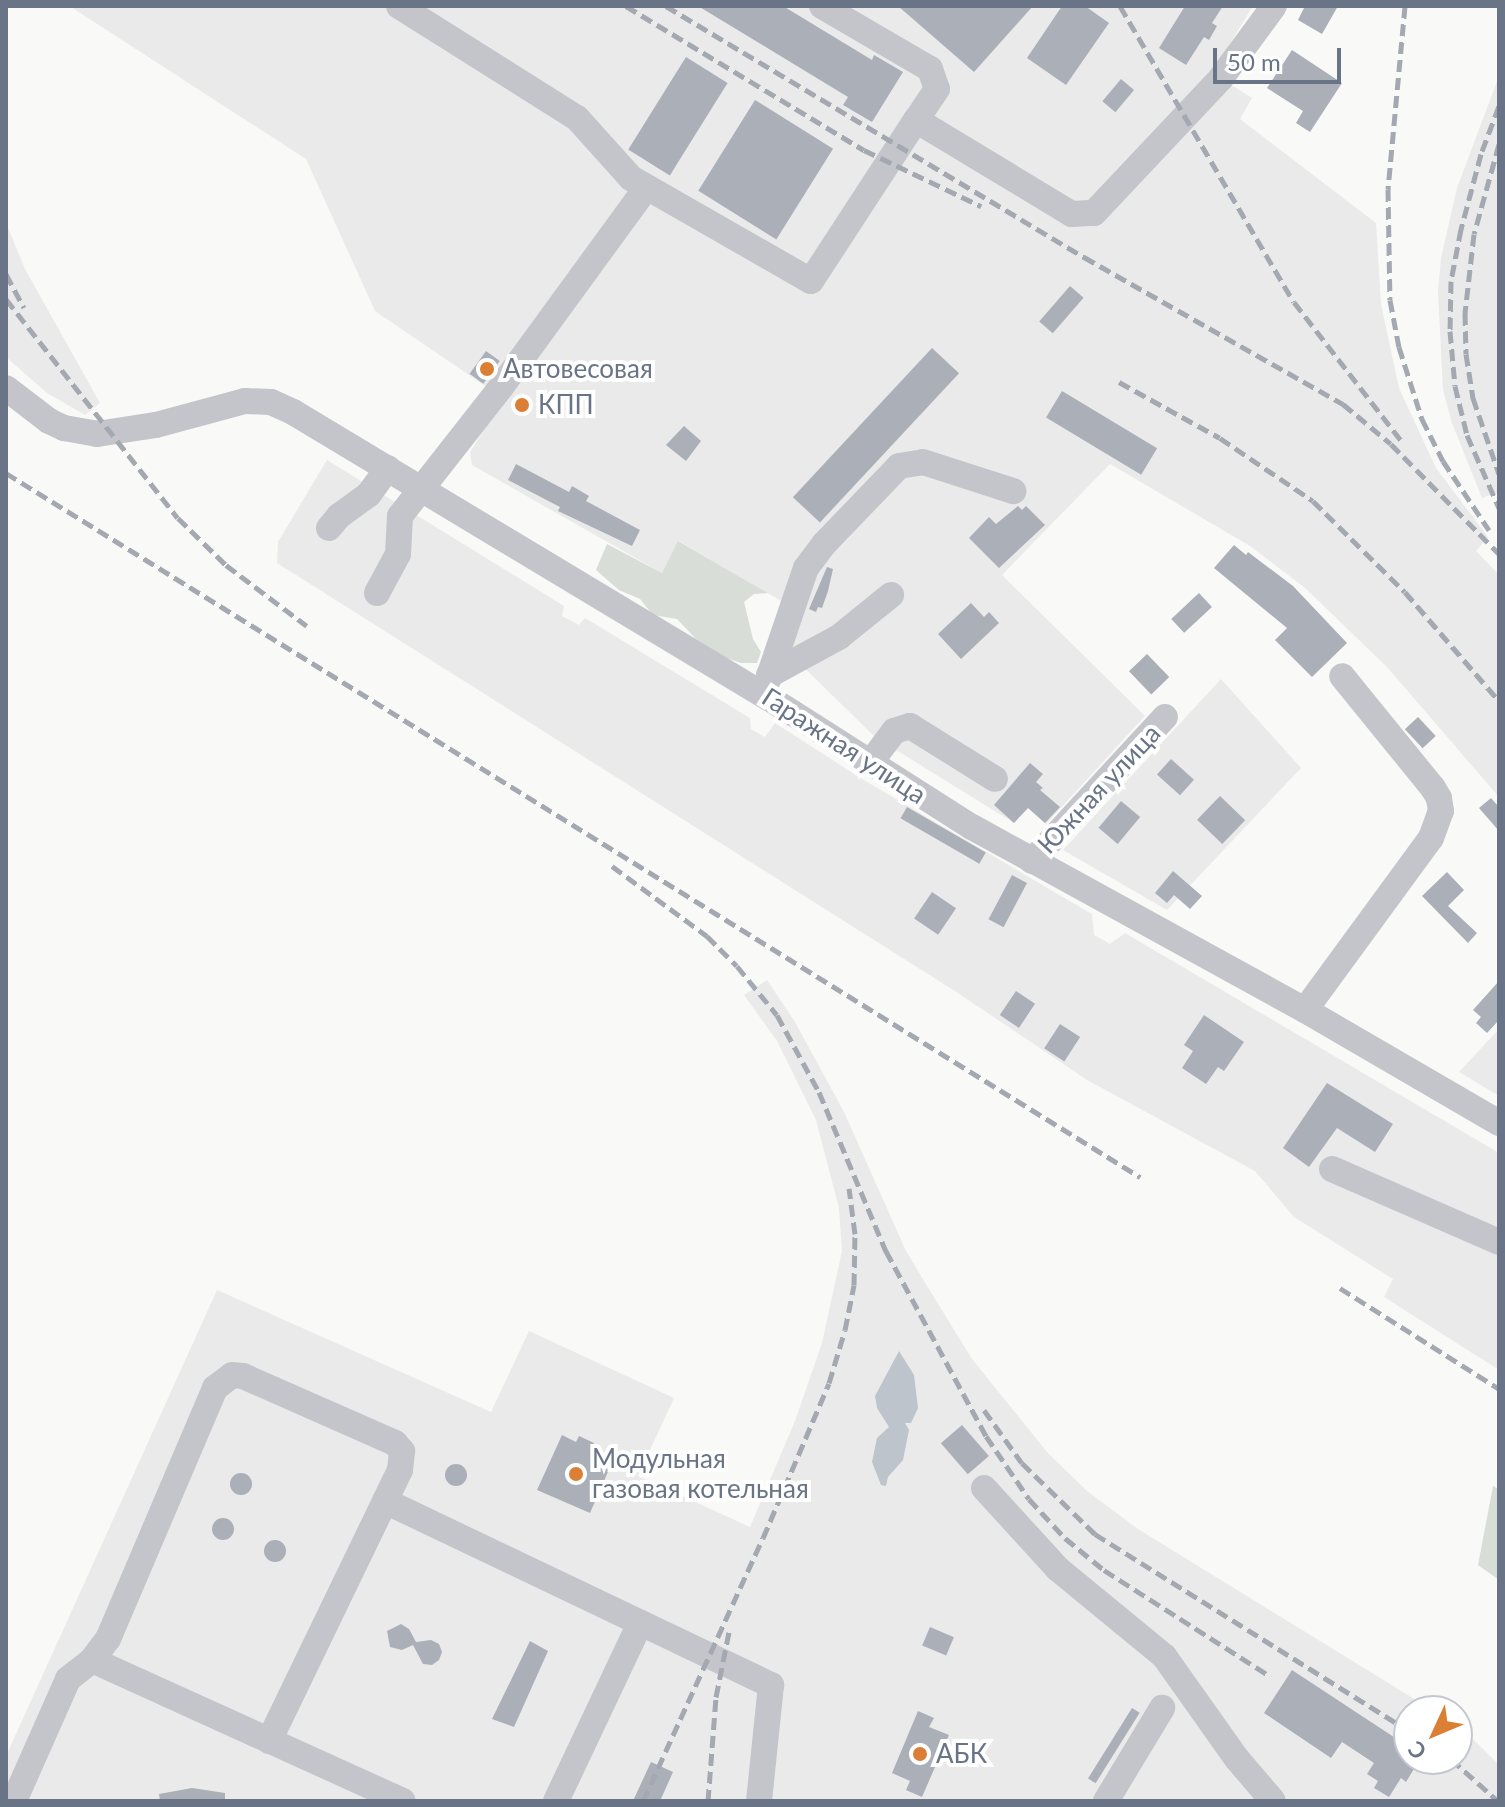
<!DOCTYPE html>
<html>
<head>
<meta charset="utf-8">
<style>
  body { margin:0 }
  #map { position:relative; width:1505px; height:1807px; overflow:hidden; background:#f9f9f7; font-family:Lato,sans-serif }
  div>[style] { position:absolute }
  .built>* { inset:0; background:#eaeaeb }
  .green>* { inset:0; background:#d8ded7 }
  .water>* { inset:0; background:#bdc4cb }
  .building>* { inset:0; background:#aaafb8; transform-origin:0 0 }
  .round { border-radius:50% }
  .minor>* { height:26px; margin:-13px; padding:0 13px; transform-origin:13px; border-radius:13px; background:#c3c5ca }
  .rail>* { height:5px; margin-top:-2.5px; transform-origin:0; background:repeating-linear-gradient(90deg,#a4a8b0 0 12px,transparent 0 18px) }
  .dots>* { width:22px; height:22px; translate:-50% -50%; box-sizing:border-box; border:4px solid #fff; border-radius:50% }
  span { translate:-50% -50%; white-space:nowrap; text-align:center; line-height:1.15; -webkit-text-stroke:8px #fff; paint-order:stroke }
  .poi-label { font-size:26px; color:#6a7487 }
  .left { translate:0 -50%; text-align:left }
  .street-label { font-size:26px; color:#6a7487 }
  .frame { position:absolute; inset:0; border:8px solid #6a7487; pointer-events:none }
  .north { position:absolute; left:1393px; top:1695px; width:80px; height:80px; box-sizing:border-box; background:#fff; border:2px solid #c3c7cf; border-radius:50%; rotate:226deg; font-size:22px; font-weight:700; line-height:32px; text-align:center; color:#6a7487 }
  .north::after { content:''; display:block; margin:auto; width:28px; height:36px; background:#db7f35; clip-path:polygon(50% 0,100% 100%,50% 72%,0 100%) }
  .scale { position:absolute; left:1213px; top:48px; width:128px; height:36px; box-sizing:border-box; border:4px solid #6a7487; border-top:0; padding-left:10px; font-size:24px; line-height:28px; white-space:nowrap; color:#6a7487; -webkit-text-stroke:6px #fff; paint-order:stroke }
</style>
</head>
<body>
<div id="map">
  <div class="built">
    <div style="clip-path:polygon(1253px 6px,1212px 73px,1252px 98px,1240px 119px,1376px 223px,1381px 304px,1399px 388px,1436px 468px,1488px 537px,1476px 551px,1499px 575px,1499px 797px,1387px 667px,1304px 587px,1250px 546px,1110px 464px,1002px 575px,1145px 716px,1046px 824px,1028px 808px,1014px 823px,875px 737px,786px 650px,781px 601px,679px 541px,662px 573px,472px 465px,470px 452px,507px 393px,488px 388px,375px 311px,306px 159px,71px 7px)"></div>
    <div style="clip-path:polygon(1499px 76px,1499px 492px,1482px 498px,1452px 423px,1443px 390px,1438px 292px,1441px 258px,1457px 188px)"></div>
    <div style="clip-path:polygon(6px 223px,25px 269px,100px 403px,85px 415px,47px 393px,6px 357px)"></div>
    <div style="clip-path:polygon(327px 460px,564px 606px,562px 616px,579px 625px,585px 618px,750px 718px,751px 729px,765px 737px,775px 723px,862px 779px,1092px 914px,1094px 935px,1110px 944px,1125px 933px,1499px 1153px,1499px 1370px,1384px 1297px,1393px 1279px,1294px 1217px,1255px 1171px,1087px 1080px,958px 993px,277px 563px,278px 542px)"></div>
    <div style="clip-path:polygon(1221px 679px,1301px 768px,1167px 910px,1063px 850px)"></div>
    <div style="clip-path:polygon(767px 980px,795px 1022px,844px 1112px,906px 1251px,924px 1281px,972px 1359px,1047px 1452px,1087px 1491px,1138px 1529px,1434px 1711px,1409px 1711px,1409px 1759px,1457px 1759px,1457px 1728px,1474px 1740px,1499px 1765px,1499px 1801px,6px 1801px,6px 1756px,217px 1290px,491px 1412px,529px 1331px,674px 1398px,638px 1476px,750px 1527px,795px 1421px,822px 1343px,842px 1251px,839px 1208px,816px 1120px,777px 1041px,744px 995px)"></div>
    <div style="clip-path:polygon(1499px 1029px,1499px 1096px,1459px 1072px)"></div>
  </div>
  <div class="green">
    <div style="clip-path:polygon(678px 541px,768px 593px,754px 594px,744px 602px,753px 639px,761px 652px,757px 663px,741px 663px,724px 657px,696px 639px,677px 619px,653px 615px,640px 599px,619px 590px,596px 570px,607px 544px,662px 573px)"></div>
    <div style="clip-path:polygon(1493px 1486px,1499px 1489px,1499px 1580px,1478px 1565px)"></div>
  </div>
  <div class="water">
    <div style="clip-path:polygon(899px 1351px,914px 1375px,918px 1408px,911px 1423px,905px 1423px,909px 1430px,903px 1460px,888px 1477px,886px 1486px,881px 1485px,872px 1462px,877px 1438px,889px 1427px,877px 1408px,875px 1396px)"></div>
  </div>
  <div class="building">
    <div style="clip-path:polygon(698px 6px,783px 6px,872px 60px,874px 55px,903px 72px,872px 122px,843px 105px,848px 97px)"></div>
    <div style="clip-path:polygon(898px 6px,1033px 6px,974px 72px)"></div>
    <div style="clip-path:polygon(1062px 6px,1085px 6px,1109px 23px,1066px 85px,1027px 58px)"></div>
    <div style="clip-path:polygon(1185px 6px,1223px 6px,1212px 23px,1217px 26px,1209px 40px,1204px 37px,1186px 65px,1159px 48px)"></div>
    <div style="clip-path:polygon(1305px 6px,1338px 6px,1322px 34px,1298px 20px)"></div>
    <div style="clip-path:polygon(1292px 50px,1342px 83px,1310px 132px,1296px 123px,1303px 111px,1267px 88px)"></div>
    <div style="left:686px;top:57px;width:49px;height:109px;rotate:32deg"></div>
    <div style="left:1121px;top:79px;width:17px;height:29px;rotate:40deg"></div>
    <div style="left:755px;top:100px;width:92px;height:107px;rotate:32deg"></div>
    <div style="left:1070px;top:286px;width:18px;height:47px;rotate:41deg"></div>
    <div style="left:932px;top:348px;width:37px;height:204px;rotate:43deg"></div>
    <div style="left:486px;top:351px;width:17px;height:28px;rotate:36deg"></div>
    <div style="left:1062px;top:391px;width:111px;height:31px;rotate:31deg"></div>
    <div style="clip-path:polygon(684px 426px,701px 441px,686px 461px,666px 445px)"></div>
    <div style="clip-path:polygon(516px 464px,569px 492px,572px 486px,589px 496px,586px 501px,640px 530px,632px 546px,558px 511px,560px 507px,508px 480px)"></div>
    <div style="clip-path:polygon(1018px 506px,1022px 510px,1026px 506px,1045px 525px,999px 568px,969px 538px,989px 517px,996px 524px)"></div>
    <div style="clip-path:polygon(1234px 545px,1246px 555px,1248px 552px,1293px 586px,1347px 643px,1312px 677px,1275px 640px,1287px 628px,1214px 568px)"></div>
    <div style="clip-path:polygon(827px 567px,833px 569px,828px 591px,822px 608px,818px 607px,816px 612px,809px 609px)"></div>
    <div style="left:1199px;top:593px;width:19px;height:38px;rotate:47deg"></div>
    <div style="clip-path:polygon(971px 603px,984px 617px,989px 612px,999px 623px,961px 659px,938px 634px)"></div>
    <div style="left:1147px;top:654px;width:32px;height:25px;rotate:46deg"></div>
    <div style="left:1418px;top:717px;width:26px;height:18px;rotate:47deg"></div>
    <div style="left:1171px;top:759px;width:31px;height:21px;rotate:42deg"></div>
    <div style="clip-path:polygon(1030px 763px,1043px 774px,1036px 782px,1043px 788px,1040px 790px,1060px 807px,1045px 823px,1028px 808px,1014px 823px,994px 805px)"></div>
    <div style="left:1220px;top:796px;width:35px;height:33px;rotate:44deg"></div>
    <div style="clip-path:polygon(1491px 798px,1499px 807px,1499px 831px,1479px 808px)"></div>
    <div style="left:1121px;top:801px;width:25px;height:35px;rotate:40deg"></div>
    <div style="left:907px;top:807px;width:91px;height:13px;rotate:30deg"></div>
    <div style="clip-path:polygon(1173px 871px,1202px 896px,1190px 909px,1174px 895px,1167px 903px,1155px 893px)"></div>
    <div style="clip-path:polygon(1447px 872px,1464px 890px,1448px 906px,1477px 933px,1468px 943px,1422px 896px)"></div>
    <div style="left:1012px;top:875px;width:17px;height:50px;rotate:28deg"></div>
    <div style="left:932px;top:892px;width:29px;height:32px;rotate:34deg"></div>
    <div style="clip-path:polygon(1499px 981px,1499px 1020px,1487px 1033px,1476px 1023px,1481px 1017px,1473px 1010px)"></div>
    <div style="left:1016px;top:991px;width:23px;height:29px;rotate:34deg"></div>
    <div style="clip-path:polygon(1204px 1015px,1244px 1042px,1224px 1071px,1218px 1067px,1206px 1084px,1182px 1068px,1193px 1051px,1184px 1045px)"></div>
    <div style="left:1060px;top:1024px;width:24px;height:29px;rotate:33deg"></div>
    <div style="clip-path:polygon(1327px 1083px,1393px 1124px,1375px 1152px,1337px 1128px,1309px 1167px,1283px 1148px)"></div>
    <div style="left:962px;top:1425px;width:41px;height:28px;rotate:49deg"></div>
    <div style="clip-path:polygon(562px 1435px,576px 1442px,579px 1436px,594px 1443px,592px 1448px,614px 1458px,590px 1513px,537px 1490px)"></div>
    <div class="round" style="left:445px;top:1464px;width:22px;height:22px"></div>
    <div class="round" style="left:230px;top:1473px;width:22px;height:22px"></div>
    <div class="round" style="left:212px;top:1518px;width:22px;height:22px"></div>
    <div class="round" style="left:264px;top:1540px;width:22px;height:22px"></div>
    <div style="clip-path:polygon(401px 1624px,409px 1629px,416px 1642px,431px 1640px,439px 1644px,442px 1652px,439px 1660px,432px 1665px,423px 1664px,413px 1645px,402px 1650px,390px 1647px,387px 1631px)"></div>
    <div style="left:930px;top:1627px;width:26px;height:20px;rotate:23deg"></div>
    <div style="clip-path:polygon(530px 1641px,548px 1651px,514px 1727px,492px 1719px)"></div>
    <div style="clip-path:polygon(1292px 1670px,1409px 1747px,1409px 1759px,1420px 1759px,1406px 1782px,1401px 1778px,1389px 1797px,1374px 1788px,1378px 1781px,1367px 1774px,1374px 1763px,1342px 1742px,1331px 1758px,1264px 1713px)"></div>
    <div style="left:1132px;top:1708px;width:9px;height:83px;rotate:32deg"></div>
    <div style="clip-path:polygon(918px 1711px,934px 1718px,929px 1727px,949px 1735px,922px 1797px,906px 1790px,910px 1781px,892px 1773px)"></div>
    <div style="clip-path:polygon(651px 1762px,673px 1772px,660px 1801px,633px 1801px)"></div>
    <div style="clip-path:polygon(192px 1788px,225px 1793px,225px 1801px,160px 1801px,159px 1794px)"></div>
  </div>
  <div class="minor">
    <div style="left:399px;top:6px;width:210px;rotate:32.2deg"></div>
    <div style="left:577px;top:118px;width:81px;rotate:48deg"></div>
    <div style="left:631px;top:178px;width:207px;rotate:29.8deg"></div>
    <div style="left:811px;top:281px;width:192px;rotate:-56.9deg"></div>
    <div style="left:916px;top:120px;width:182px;rotate:31.1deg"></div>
    <div style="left:1072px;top:214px;width:22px;rotate:-3deg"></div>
    <div style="left:1094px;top:213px;width:185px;rotate:-46.7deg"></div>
    <div style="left:1221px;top:78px;width:89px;rotate:-53.6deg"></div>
    <div style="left:822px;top:6px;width:125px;rotate:30.3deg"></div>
    <div style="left:930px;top:69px;width:21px;rotate:71deg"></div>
    <div style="left:937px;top:89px;width:37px;rotate:124deg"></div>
    <div style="left:6px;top:388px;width:54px;rotate:37.5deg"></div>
    <div style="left:49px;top:421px;width:17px;rotate:25deg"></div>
    <div style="left:64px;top:428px;width:34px;rotate:10deg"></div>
    <div style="left:97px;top:434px;width:60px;rotate:-8.7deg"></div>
    <div style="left:156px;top:425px;width:92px;rotate:-15.1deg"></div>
    <div style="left:245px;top:401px;width:26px;rotate:2deg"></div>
    <div style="left:271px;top:402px;width:24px;rotate:24deg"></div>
    <div style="left:293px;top:412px;width:565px;rotate:31.02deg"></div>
    <div style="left:777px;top:703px;width:231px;rotate:32.5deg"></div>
    <div style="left:972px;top:827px;width:380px;rotate:28.8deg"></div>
    <div style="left:1305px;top:1010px;width:225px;rotate:30.2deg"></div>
    <div style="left:329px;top:528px;width:16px;rotate:-50deg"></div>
    <div style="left:339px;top:516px;width:37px;rotate:-36deg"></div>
    <div style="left:369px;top:494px;width:32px;rotate:-54deg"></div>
    <div style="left:377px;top:593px;width:44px;rotate:-61.7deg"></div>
    <div style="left:398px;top:554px;width:38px;rotate:-87deg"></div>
    <div style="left:400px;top:516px;width:164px;rotate:-51.9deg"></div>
    <div style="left:501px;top:387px;width:246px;rotate:-53.9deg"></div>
    <div style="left:769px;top:675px;width:80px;rotate:-28.5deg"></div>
    <div style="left:839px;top:637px;width:67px;rotate:-38.9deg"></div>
    <div style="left:763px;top:694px;width:133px;rotate:-71.2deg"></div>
    <div style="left:806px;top:568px;width:30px;rotate:-53deg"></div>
    <div style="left:824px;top:544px;width:108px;rotate:-46.1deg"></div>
    <div style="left:899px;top:466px;width:24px;rotate:-9deg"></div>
    <div style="left:923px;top:462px;width:95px;rotate:17.9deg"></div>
    <div style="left:870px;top:763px;width:40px;rotate:-53deg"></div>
    <div style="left:894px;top:731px;width:17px;rotate:-17deg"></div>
    <div style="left:910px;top:726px;width:100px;rotate:31.9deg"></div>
    <div style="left:1032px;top:861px;width:196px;rotate:-47.3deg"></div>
    <div style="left:1305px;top:1010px;width:213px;rotate:-53.8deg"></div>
    <div style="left:1431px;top:838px;width:29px;rotate:-70deg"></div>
    <div style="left:1441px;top:811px;width:13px;rotate:-99deg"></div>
    <div style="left:1439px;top:798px;width:12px;rotate:-121deg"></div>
    <div style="left:1433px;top:788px;width:144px;rotate:-129.1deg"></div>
    <div style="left:1332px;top:1169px;width:182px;rotate:23.6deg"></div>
    <div style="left:984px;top:1488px;width:110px;rotate:47.6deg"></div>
    <div style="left:1058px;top:1569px;width:137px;rotate:39.4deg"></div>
    <div style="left:1164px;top:1656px;width:126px;rotate:54.7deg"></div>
    <div style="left:1237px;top:1759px;width:55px;rotate:49.4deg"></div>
    <div style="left:385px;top:1501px;width:428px;rotate:25.5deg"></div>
    <div style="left:771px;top:1685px;width:117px;rotate:95.9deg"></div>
    <div style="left:92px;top:1660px;width:341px;rotate:24.4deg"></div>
    <div style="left:14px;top:1801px;width:133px;rotate:-66.1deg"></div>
    <div style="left:68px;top:1679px;width:31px;rotate:-38deg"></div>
    <div style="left:92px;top:1660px;width:26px;rotate:-53deg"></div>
    <div style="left:108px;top:1639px;width:273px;rotate:-66.9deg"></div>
    <div style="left:215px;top:1388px;width:21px;rotate:-37deg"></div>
    <div style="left:232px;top:1375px;width:11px;rotate:5deg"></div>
    <div style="left:243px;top:1376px;width:166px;rotate:23.8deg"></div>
    <div style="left:395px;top:1443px;width:11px;rotate:49deg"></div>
    <div style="left:402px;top:1451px;width:19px;rotate:96deg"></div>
    <div style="left:400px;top:1470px;width:301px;rotate:115.8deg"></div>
    <div style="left:556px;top:1801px;width:197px;rotate:-64.7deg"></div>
    <div style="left:1106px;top:1801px;width:109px;rotate:-58.9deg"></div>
  </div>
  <div class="rail">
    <div style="left:626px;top:6px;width:278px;rotate:31.2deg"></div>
    <div style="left:864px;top:150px;width:130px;rotate:25.6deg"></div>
    <div style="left:666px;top:6px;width:488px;rotate:31deg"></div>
    <div style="left:1084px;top:257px;width:298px;rotate:29.6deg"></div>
    <div style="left:1343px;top:404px;width:62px;rotate:39.8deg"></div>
    <div style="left:1391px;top:444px;width:154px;rotate:45.5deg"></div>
    <div style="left:1120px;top:6px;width:343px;rotate:59.6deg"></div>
    <div style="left:1294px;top:302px;width:178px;rotate:52.3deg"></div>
    <div style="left:1405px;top:6px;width:184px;rotate:95.3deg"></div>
    <div style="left:1388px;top:189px;width:111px;rotate:89deg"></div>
    <div style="left:1390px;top:300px;width:48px;rotate:79.2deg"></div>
    <div style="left:1399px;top:347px;width:76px;rotate:72.3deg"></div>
    <div style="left:1422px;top:419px;width:47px;rotate:63.4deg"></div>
    <div style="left:1443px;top:461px;width:83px;rotate:56.3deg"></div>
    <div style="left:1499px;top:106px;width:51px;rotate:110.6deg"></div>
    <div style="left:1481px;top:154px;width:78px;rotate:104.9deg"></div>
    <div style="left:1461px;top:229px;width:53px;rotate:100.9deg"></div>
    <div style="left:1451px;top:281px;width:50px;rotate:91.1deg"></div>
    <div style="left:1450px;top:331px;width:55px;rotate:84.8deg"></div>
    <div style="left:1455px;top:386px;width:50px;rotate:76.2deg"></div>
    <div style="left:1467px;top:435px;width:80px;rotate:66.3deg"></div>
    <div style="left:1499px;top:144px;width:93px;rotate:105.5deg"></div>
    <div style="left:1474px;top:234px;width:80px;rotate:96.5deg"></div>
    <div style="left:1465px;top:313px;width:41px;rotate:88.6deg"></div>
    <div style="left:1466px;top:354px;width:45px;rotate:81deg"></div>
    <div style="left:1473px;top:398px;width:80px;rotate:71.1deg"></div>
    <div style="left:6px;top:274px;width:38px;rotate:62deg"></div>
    <div style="left:6px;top:299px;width:278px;rotate:51.9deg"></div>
    <div style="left:178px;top:518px;width:67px;rotate:44.4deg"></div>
    <div style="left:226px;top:565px;width:101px;rotate:37deg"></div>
    <div style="left:1119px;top:382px;width:115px;rotate:29deg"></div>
    <div style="left:1220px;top:438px;width:112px;rotate:34.1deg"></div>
    <div style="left:1313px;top:501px;width:129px;rotate:44.7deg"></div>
    <div style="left:1405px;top:592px;width:144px;rotate:49.2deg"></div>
    <div style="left:6px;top:473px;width:1335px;rotate:31.83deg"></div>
    <div style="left:612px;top:866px;width:118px;rotate:36.4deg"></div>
    <div style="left:707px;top:936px;width:42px;rotate:45deg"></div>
    <div style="left:737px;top:966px;width:63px;rotate:50.8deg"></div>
    <div style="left:777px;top:1015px;width:88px;rotate:61.4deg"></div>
    <div style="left:819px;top:1092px;width:173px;rotate:67.2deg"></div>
    <div style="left:886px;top:1251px;width:210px;rotate:61.6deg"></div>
    <div style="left:986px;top:1436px;width:76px;rotate:55.7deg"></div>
    <div style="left:1029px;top:1499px;width:53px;rotate:47.3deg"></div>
    <div style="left:1065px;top:1538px;width:50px;rotate:39.4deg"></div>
    <div style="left:1104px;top:1570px;width:198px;rotate:32.6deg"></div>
    <div style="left:1340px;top:1288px;width:188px;rotate:32.4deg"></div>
    <div style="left:984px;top:1410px;width:65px;rotate:54.4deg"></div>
    <div style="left:1022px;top:1463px;width:102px;rotate:44.2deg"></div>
    <div style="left:1095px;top:1534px;width:371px;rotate:32.1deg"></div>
    <div style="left:1451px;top:1759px;width:63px;rotate:41.8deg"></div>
    <div style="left:643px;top:1801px;width:289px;rotate:-65.5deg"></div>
    <div style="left:763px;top:1538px;width:168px;rotate:-66.9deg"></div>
    <div style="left:829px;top:1383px;width:55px;rotate:-73.2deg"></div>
    <div style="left:845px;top:1330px;width:46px;rotate:-78.7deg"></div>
    <div style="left:854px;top:1285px;width:51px;rotate:-88.9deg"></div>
    <div style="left:855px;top:1234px;width:46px;rotate:-97.4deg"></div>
    <div style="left:708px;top:1801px;width:104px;rotate:-85.6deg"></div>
    <div style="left:716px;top:1697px;width:66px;rotate:-78.7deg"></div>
  </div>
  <div class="dots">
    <div style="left:487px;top:369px;background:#db7f35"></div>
    <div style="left:522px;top:405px;background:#db7f35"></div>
    <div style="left:576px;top:1474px;background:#db7f35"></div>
    <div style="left:920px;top:1754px;background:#db7f35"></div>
  </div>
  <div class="poi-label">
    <span class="left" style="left:503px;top:369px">Автовесовая</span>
    <span class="left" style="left:538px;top:405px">КПП</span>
    <span class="left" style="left:592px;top:1474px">Модульная<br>газовая котельная</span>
    <span class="left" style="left:936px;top:1754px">АБК</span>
  </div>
  <div class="street-label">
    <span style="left:844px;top:746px;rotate:33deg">Гаражная улица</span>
    <span style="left:1099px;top:789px;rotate:-47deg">Южная улица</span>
  </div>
  <div class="frame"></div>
  <div class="north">С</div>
  <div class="scale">50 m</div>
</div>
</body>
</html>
